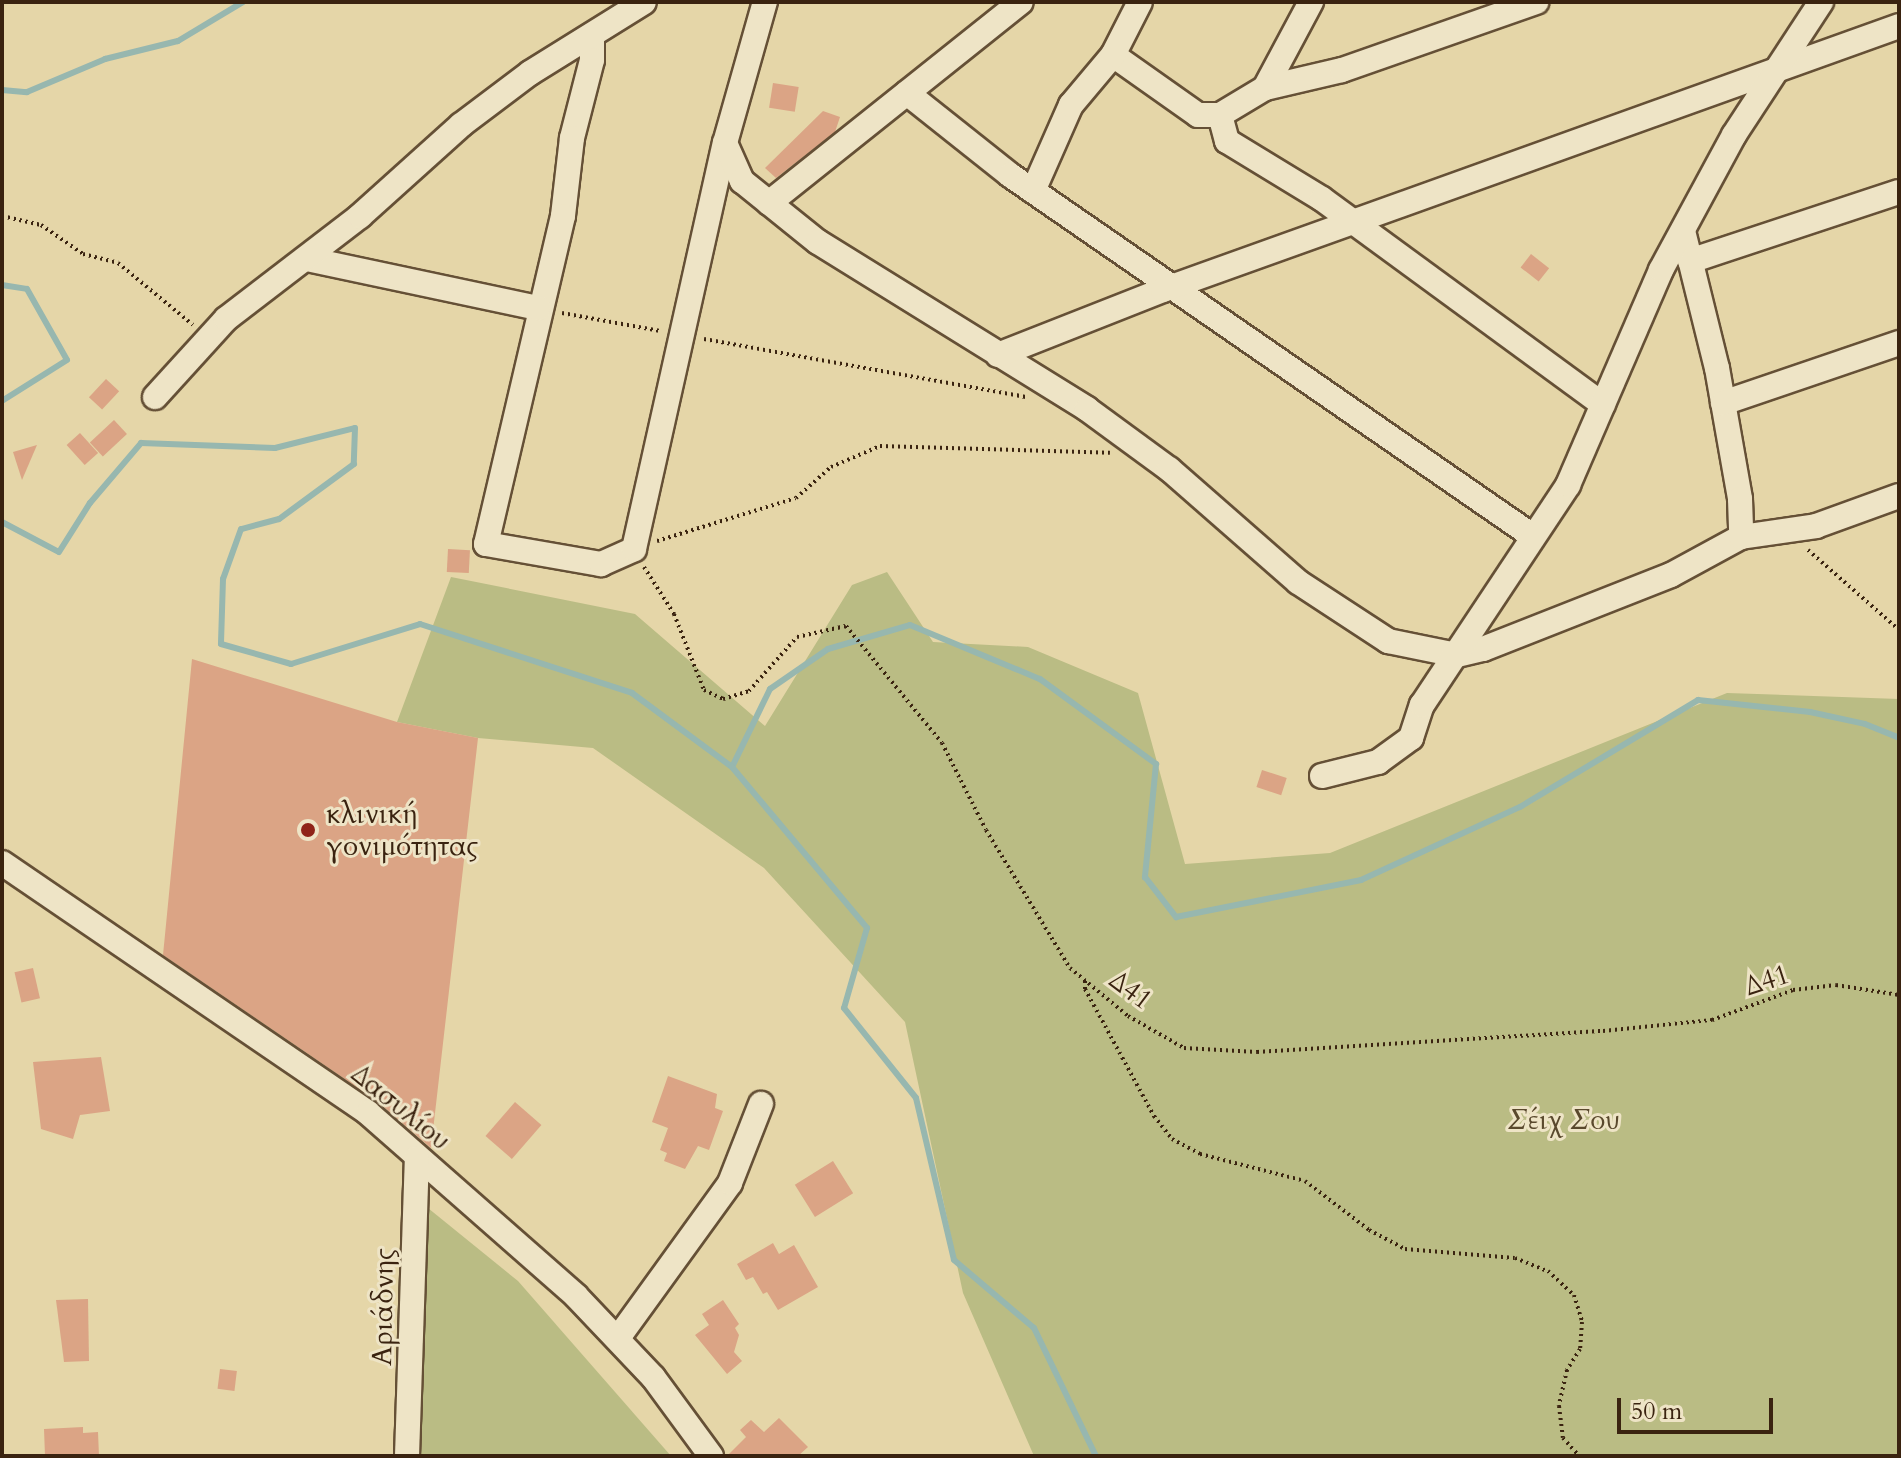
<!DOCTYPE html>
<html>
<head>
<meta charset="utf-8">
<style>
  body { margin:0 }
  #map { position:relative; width:1901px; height:1458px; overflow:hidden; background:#e5d6a8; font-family:Cardo,serif }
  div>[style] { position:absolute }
  .green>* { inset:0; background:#babc84 }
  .stream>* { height:6px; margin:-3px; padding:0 3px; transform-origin:3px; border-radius:3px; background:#97b7af }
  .building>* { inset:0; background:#dba485; transform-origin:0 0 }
  .path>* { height:4px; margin-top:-2px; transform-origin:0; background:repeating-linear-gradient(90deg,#3a2310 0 2px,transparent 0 6px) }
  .roads { filter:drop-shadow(2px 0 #655036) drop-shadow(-2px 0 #655036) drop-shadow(0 2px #655036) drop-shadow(0 -2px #655036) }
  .minor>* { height:24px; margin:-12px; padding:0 12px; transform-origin:12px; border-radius:12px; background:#eee4c6 }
  .dots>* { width:22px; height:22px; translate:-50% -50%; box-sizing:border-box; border:4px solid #eee4c6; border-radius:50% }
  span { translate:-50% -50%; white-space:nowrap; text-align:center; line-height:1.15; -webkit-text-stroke:6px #eee4c6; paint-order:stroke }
  .poi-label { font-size:28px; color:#3a2310 }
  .left { translate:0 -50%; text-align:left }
  .street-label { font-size:28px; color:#3a2310 }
  .park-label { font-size:28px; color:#5a492d; font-style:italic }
  .frame { position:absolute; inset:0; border:4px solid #3a2310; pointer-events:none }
  .scale { position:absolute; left:1617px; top:1398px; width:156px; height:36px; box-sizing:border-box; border:4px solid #3a2310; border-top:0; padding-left:10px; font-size:24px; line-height:28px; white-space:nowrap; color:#3a2310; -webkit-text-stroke:6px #eee4c6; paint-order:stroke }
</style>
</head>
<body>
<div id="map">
  <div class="green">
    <div style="clip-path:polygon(887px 572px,933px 642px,1028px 647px,1138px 693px,1185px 864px,1330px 853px,1727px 693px,1899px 699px,1899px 1456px,1034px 1456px,963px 1293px,905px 1022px,764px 868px,593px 748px,478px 738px,397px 722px,451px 577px,635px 614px,765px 726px,852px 585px)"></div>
    <div style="clip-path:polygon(423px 1204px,518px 1281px,671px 1456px,415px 1456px)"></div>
  </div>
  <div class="stream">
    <div style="left:2px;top:90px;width:25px;rotate:5deg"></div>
    <div style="left:27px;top:92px;width:85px;rotate:-22.9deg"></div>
    <div style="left:105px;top:59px;width:75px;rotate:-13.9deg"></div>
    <div style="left:178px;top:41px;width:76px;rotate:-31deg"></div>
    <div style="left:2px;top:285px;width:25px;rotate:9deg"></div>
    <div style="left:27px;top:289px;width:81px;rotate:60.6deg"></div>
    <div style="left:67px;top:360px;width:77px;rotate:147.8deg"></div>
    <div style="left:2px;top:522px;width:64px;rotate:27.8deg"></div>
    <div style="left:59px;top:552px;width:58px;rotate:-57.7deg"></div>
    <div style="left:90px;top:503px;width:79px;rotate:-49.6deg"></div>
    <div style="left:141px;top:443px;width:134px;rotate:2.1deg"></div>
    <div style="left:275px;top:448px;width:82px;rotate:-14deg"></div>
    <div style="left:355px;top:428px;width:36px;rotate:92deg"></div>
    <div style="left:354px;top:464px;width:93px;rotate:143.7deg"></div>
    <div style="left:279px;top:519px;width:39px;rotate:165deg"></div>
    <div style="left:241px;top:529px;width:53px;rotate:109.8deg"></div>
    <div style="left:223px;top:579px;width:65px;rotate:91.8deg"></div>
    <div style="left:221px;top:644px;width:73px;rotate:15.9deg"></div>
    <div style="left:291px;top:664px;width:135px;rotate:-17.2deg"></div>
    <div style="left:420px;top:624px;width:223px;rotate:18deg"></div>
    <div style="left:632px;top:693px;width:124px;rotate:36.5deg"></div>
    <div style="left:732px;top:767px;width:87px;rotate:-64deg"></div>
    <div style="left:770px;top:689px;width:70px;rotate:-34.6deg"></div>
    <div style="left:828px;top:649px;width:85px;rotate:-16.3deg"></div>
    <div style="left:910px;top:625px;width:141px;rotate:22.6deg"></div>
    <div style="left:1040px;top:679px;width:144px;rotate:36.2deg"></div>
    <div style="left:1156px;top:764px;width:114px;rotate:95.6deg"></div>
    <div style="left:1145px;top:877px;width:51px;rotate:52.2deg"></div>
    <div style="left:1176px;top:917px;width:189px;rotate:-11.3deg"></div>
    <div style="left:1361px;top:880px;width:175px;rotate:-24.7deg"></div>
    <div style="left:1520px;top:807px;width:208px;rotate:-31deg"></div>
    <div style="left:1698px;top:700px;width:113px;rotate:6.1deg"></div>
    <div style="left:1810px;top:712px;width:56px;rotate:12.3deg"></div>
    <div style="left:1865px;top:724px;width:37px;rotate:22deg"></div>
    <div style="left:732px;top:767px;width:210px;rotate:50deg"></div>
    <div style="left:867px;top:928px;width:83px;rotate:106deg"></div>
    <div style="left:844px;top:1008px;width:115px;rotate:51.3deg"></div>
    <div style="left:916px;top:1098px;width:166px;rotate:76.8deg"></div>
    <div style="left:954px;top:1260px;width:105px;rotate:40.4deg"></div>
    <div style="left:1034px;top:1328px;width:142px;rotate:64.2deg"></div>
  </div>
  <div class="building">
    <div style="left:773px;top:83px;width:26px;height:25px;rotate:9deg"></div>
    <div style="clip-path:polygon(823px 111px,840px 117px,835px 132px,776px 178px,765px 168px)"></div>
    <div style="left:1531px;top:254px;width:23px;height:17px;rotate:38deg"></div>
    <div style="left:106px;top:379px;width:18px;height:25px;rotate:43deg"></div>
    <div style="left:114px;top:420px;width:19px;height:33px;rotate:47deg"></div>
    <div style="left:80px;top:433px;width:27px;height:18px;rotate:48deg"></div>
    <div style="clip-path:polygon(37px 445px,22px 480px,13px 452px)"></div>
    <div style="left:448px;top:549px;width:22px;height:23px;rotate:3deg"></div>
    <div style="clip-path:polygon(192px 659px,397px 722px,478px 738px,431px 1148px,377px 1101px,163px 955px)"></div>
    <div style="left:1262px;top:770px;width:26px;height:18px;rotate:18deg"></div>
    <div style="left:33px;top:968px;width:31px;height:19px;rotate:77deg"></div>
    <div style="clip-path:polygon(101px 1057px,110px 1111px,80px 1115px,73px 1139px,41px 1129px,33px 1062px)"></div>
    <div style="clip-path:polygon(668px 1076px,717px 1094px,715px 1108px,723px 1111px,709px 1150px,698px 1146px,685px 1169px,664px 1161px,667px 1153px,660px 1150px,668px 1128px,652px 1122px)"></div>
    <div style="left:515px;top:1102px;width:35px;height:45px;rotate:41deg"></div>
    <div style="left:833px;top:1161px;width:38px;height:45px;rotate:58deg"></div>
    <div style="clip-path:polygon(773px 1243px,779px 1254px,794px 1245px,818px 1287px,778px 1310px,767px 1292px,763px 1294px,753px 1277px,746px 1280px,737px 1264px)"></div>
    <div style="clip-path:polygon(88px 1299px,89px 1361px,64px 1362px,56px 1300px)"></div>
    <div style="clip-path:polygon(723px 1300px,739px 1324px,735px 1328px,739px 1335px,734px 1352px,742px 1361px,727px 1374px,695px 1335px,709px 1325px,702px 1314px)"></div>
    <div style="left:220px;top:1369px;width:17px;height:20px;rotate:7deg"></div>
    <div style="clip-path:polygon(779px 1418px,808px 1447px,798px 1456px,727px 1456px,746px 1437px,740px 1430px,751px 1420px,764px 1432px)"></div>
    <div style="clip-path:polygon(83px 1427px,83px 1433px,98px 1432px,99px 1456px,45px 1456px,44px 1429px)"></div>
  </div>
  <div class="path">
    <div style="left:2px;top:216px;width:40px;rotate:13deg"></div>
    <div style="left:41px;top:225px;width:51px;rotate:34.6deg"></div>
    <div style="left:83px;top:254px;width:36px;rotate:14deg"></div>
    <div style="left:118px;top:263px;width:97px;rotate:39.6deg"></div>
    <div style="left:562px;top:313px;width:100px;rotate:10.4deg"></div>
    <div style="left:704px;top:339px;width:327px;rotate:10.2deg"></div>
    <div style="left:657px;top:541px;width:145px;rotate:-17.2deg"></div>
    <div style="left:796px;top:498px;width:47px;rotate:-41.5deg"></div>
    <div style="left:831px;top:467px;width:53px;rotate:-23.2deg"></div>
    <div style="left:880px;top:446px;width:230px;rotate:1.7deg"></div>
    <div style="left:1808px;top:550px;width:121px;rotate:41.3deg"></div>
    <div style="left:644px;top:567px;width:56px;rotate:57.4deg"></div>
    <div style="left:674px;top:614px;width:82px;rotate:68.5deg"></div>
    <div style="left:704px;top:690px;width:21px;rotate:25deg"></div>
    <div style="left:723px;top:699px;width:27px;rotate:-17deg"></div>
    <div style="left:749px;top:691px;width:72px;rotate:-48.4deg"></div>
    <div style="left:797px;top:637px;width:50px;rotate:-12.7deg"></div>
    <div style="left:846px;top:626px;width:151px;rotate:50.6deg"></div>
    <div style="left:942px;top:743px;width:97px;rotate:63.2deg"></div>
    <div style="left:986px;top:830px;width:162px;rotate:58.7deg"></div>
    <div style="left:1070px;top:968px;width:75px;rotate:39.6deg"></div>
    <div style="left:1128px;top:1016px;width:64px;rotate:29.7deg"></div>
    <div style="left:1184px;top:1048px;width:73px;rotate:3.1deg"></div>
    <div style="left:1257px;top:1052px;width:347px;rotate:-3.5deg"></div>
    <div style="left:1603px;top:1031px;width:110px;rotate:-5.8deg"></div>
    <div style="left:1712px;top:1020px;width:86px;rotate:-20.3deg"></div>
    <div style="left:1793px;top:990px;width:43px;rotate:-6.6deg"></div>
    <div style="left:1836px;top:985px;width:64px;rotate:9deg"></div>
    <div style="left:1085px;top:981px;width:8px;rotate:90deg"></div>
    <div style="left:1085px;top:989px;width:145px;rotate:61.5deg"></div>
    <div style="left:1154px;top:1116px;width:29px;rotate:52deg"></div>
    <div style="left:1172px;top:1139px;width:32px;rotate:28deg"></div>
    <div style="left:1200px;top:1154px;width:108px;rotate:14.4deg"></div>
    <div style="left:1305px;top:1181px;width:81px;rotate:37.4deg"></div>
    <div style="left:1369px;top:1230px;width:41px;rotate:27.8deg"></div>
    <div style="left:1405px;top:1249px;width:110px;rotate:4.7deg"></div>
    <div style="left:1515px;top:1258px;width:35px;rotate:22deg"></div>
    <div style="left:1548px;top:1271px;width:35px;rotate:43deg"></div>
    <div style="left:1574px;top:1295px;width:28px;rotate:73deg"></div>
    <div style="left:1582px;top:1322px;width:27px;rotate:94deg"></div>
    <div style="left:1580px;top:1349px;width:25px;rotate:122deg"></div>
    <div style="left:1567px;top:1370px;width:37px;rotate:103deg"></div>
    <div style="left:1559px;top:1406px;width:32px;rotate:83deg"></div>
    <div style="left:1563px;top:1438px;width:24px;rotate:48deg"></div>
  </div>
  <div class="roads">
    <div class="minor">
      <div style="left:592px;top:39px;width:21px;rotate:90deg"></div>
      <div style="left:592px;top:60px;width:81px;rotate:104.4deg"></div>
      <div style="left:572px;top:138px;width:79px;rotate:96.6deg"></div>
      <div style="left:563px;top:216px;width:337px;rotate:103.2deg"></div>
      <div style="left:486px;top:544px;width:117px;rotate:9.9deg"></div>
      <div style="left:601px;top:564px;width:36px;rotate:-24deg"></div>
      <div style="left:634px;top:549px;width:416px;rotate:-77.4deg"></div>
      <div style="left:725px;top:143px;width:147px;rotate:-74.2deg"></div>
      <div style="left:1113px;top:55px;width:104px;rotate:35.2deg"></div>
      <div style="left:1198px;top:115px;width:22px"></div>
      <div style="left:1220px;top:115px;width:27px;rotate:75deg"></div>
      <div style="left:1227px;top:141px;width:111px;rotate:31.4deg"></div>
      <div style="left:1322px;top:199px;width:348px;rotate:36.2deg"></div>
      <div style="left:1265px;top:88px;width:98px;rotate:-61.9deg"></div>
      <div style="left:907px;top:93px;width:132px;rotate:38.5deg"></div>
      <div style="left:1010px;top:175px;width:633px;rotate:34.64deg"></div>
      <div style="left:1220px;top:115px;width:52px;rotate:-31deg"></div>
      <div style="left:1265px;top:88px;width:79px;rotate:-13.2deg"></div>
      <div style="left:1342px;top:70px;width:206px;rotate:-19.3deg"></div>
      <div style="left:725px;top:143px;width:42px;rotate:65.9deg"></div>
      <div style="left:742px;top:181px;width:97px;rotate:38.8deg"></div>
      <div style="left:818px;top:242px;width:317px;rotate:31.8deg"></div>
      <div style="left:1087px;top:409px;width:102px;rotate:36.2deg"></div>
      <div style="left:1169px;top:469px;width:171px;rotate:41.2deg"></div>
      <div style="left:1298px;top:582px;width:108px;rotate:33.2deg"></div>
      <div style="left:1388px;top:641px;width:70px;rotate:11.5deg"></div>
      <div style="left:1457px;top:655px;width:27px;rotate:-13deg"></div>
      <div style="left:1483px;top:649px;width:202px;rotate:-21.5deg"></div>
      <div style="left:1671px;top:575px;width:80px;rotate:-28.5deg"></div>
      <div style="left:1741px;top:537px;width:76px;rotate:-8.3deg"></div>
      <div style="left:1816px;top:526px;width:88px;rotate:-19.9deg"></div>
      <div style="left:1033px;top:191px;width:94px;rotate:-66.2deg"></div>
      <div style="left:1071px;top:105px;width:65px;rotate:-50deg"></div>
      <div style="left:1113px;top:55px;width:59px;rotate:-63deg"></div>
      <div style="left:769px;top:203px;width:322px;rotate:-38.6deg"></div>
      <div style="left:1683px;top:231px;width:141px;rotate:76.1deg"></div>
      <div style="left:1717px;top:368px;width:133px;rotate:80deg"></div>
      <div style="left:1740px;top:499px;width:38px;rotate:88deg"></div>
      <div style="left:307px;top:259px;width:236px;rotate:12deg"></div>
      <div style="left:1690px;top:261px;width:220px;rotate:-18.3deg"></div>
      <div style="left:998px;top:355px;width:177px;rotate:-21.5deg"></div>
      <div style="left:1163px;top:290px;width:782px;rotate:-19.73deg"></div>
      <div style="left:155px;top:397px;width:105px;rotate:-47.7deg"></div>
      <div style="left:226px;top:319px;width:169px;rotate:-37.5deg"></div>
      <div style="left:360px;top:216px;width:136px;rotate:-42deg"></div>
      <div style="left:461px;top:125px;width:86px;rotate:-37deg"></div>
      <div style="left:530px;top:73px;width:134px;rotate:-31.9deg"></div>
      <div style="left:1723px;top:403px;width:186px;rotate:-18.8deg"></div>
      <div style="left:1322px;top:776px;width:58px;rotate:-14deg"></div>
      <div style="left:1378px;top:762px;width:41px;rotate:-36deg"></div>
      <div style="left:1411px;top:738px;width:35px;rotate:-72deg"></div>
      <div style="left:1422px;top:705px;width:264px;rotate:-56.4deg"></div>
      <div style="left:1568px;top:485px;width:234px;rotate:-66.6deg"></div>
      <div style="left:1661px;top:270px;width:153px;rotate:-61.6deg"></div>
      <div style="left:1734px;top:135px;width:159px;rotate:-56.8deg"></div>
      <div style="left:2px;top:863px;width:443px;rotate:34.3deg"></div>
      <div style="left:368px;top:1113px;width:277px;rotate:41.3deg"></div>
      <div style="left:576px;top:1296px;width:112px;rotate:46.5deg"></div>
      <div style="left:653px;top:1377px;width:98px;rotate:53.7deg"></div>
      <div style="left:618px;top:1338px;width:191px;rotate:-54.1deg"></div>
      <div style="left:730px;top:1183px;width:85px;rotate:-68.6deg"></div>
      <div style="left:407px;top:1456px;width:298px;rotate:-88.1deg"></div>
    </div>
  </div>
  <div class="dots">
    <div style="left:308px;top:830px;background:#8f2418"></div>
  </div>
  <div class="poi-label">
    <span class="left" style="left:326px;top:830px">κλινική<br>γονιμότητας</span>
  </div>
  <div class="street-label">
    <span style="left:1767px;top:980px;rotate:-18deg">Δ41</span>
    <span style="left:1131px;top:990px;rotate:37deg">Δ41</span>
    <span style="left:401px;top:1107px;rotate:39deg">Δασυλίου</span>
    <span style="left:383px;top:1307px;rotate:-89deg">Αριάδνης</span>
  </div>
  <div class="park-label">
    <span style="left:1564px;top:1120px">Σέιχ Σου</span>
  </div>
  <div class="frame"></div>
  <div class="scale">50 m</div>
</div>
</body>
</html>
